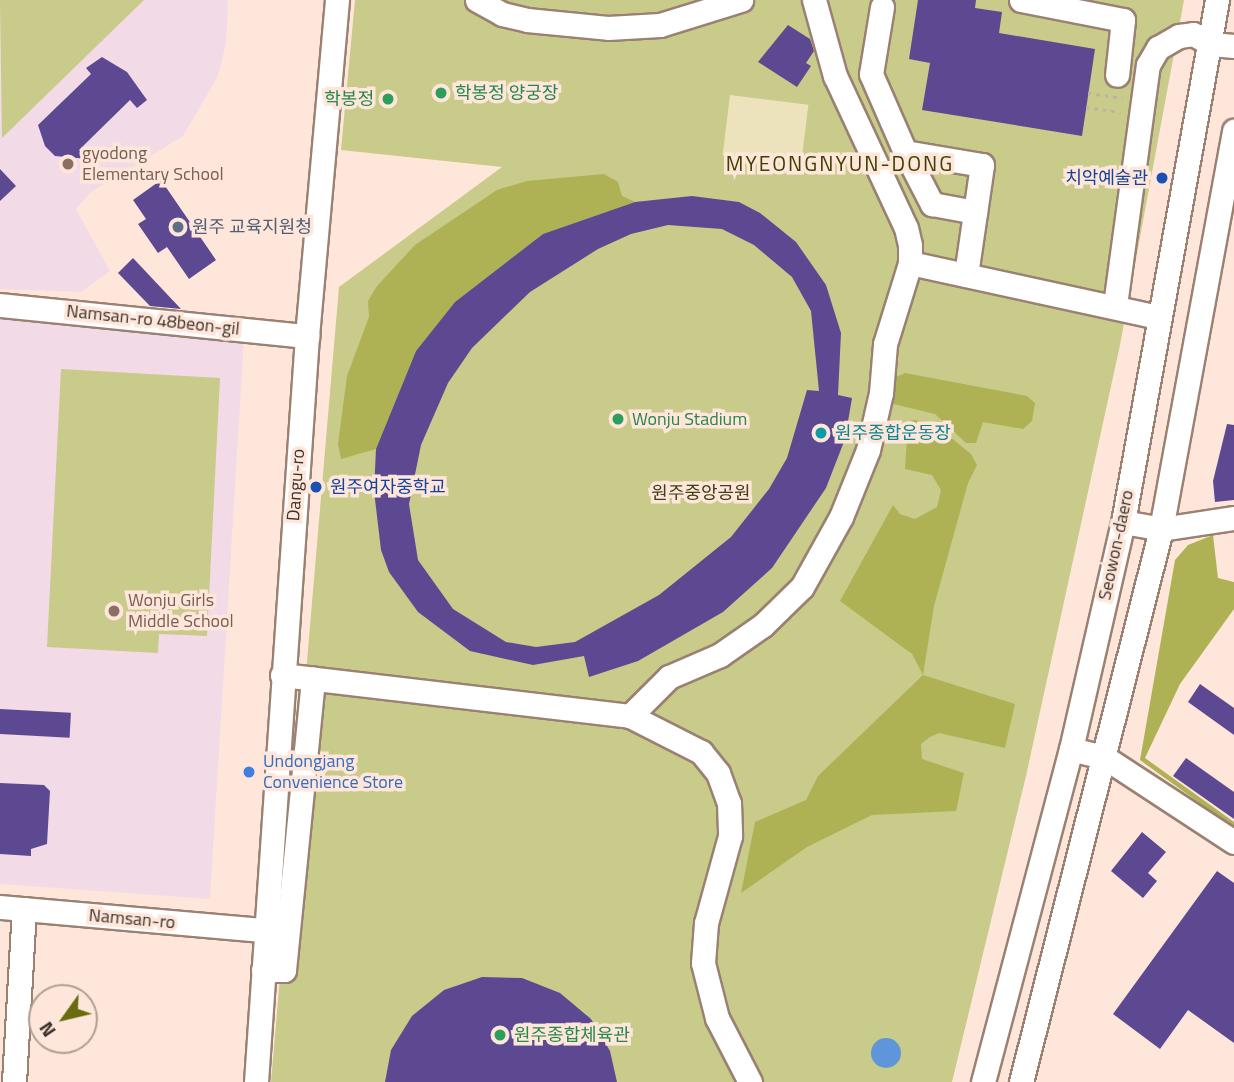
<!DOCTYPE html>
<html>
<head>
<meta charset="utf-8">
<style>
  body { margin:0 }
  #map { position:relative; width:1234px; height:1082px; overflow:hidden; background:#fee7da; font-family:"Titillium Web","Noto Sans KR",sans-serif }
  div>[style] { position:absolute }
  .education>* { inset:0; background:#f2dbe7 }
  .green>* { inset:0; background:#c8cb89 }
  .forest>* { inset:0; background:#aeb255 }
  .sand>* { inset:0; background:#ece3bd; transform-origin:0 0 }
  .water>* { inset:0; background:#5f95d9 }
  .round { border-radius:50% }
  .building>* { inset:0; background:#5d4992; transform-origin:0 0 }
  .path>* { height:2.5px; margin-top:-1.25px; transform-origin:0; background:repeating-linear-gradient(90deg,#c3b0a5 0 3.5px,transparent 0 8.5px) }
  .roads { filter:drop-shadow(2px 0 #9a8172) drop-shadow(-2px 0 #9a8172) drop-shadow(0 2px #9a8172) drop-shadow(0 -2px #9a8172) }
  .minor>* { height:23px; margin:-11.5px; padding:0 11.5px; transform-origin:11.5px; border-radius:11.5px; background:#fff }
  .dots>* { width:19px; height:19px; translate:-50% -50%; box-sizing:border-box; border:4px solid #fee7da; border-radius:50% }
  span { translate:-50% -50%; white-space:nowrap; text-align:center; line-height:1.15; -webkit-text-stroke:7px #fee7da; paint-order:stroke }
  .leisure-label { font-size:18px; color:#27864d }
  .left { translate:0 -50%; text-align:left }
  .right { translate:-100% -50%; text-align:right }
  .education-label { font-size:18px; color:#785e54 }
  .transit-label { font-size:18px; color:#164399 }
  .service-label { font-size:18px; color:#4e5e75 }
  .street-label { font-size:18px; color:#3c312b }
  .culture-label { font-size:18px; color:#0d838f }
  .park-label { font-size:18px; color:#3d3f17 }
  .shop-label { font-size:18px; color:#366cbe }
  .quarter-label { font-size:21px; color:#3e4000; letter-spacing:2px }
  .north { position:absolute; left:28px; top:984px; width:70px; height:70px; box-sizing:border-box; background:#fee7da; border:2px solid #b09e94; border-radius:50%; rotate:236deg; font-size:19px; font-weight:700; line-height:28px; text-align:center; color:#3c312b }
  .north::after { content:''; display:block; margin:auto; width:24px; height:32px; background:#686c0e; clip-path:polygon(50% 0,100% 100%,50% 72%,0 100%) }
</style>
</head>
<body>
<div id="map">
  <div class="education">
    <div style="clip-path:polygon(0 0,228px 0,226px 43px,218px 76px,183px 136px,91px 192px,76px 209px,110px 271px,81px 292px,0 289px)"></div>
    <div style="clip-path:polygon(0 315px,244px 338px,210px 899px,0 884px)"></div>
  </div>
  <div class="green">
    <div style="clip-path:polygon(0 0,144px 0,2px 138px)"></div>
    <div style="clip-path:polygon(355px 0,1184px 0,1120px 345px,1026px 776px,952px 1082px,271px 1082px,339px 287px,502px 167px,341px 150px)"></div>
    <div style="clip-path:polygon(61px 369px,220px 378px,207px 636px,159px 634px,158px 653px,47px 647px)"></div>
  </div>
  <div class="forest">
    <div style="clip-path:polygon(604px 174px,618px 182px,622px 196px,635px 202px,543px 234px,455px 302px,416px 351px,376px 449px,341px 459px,338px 444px,347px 376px,369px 317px,368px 301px,377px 286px,415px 245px,497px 190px,527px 181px)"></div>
    <div style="clip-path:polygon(905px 373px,1027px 396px,1035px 403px,1032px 421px,1023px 429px,983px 422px,976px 443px,966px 443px,935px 414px,889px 403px,894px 378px)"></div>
    <div style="clip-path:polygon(914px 420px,933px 423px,971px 454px,977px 465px,968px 483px,934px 606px,923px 675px,1015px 704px,1005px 748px,939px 733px,930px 737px,921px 744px,922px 759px,964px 773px,956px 811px,872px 815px,807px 847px,741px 893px,755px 822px,806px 800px,818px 776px,923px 675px,912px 654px,840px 601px,893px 505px,900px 514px,915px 519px,937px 507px,941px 490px,932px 475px,905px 469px,908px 422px)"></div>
    <div style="clip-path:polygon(1213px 535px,1218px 578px,1234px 582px,1234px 609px,1180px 684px,1145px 758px,1234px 822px,1234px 828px,1140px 760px,1175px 560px,1188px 545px)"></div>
  </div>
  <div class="sand">
    <div style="left:730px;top:95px;width:79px;height:61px;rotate:7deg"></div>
  </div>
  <div class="water">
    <div class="round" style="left:871px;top:1038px;width:30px;height:30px"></div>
  </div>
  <div class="building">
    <div style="clip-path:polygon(918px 0,976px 0,975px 8px,1002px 12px,999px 33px,1095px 49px,1082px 136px,922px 110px,930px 63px,909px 59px)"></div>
    <div style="clip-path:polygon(788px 25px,810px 39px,814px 51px,806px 63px,811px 66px,797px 87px,758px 62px)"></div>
    <div style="clip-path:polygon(102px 57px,127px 72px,147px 100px,137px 108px,130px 100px,79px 150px,88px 159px,55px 156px,45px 146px,38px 125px,91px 74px,86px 68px)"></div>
    <div style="clip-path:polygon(0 169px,16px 186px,0 201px)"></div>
    <div style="clip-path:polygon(161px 180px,216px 260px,189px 279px,167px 247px,158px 253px,138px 224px,146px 219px,133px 200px)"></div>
    <div style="clip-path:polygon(evenodd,692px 196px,739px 202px,760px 213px,796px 242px,826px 285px,841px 333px,838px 395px,852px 398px,845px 439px,826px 488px,772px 568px,723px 612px,638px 661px,589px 677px,584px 656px,533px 665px,470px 651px,418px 612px,389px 572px,381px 550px,374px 491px,376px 449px,416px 351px,455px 302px,543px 234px,635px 202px,692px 196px,668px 225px,722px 229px,754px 245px,792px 277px,811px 311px,819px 391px,807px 390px,787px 458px,769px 489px,731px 537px,659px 595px,575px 642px,536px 647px,506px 642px,453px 609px,418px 560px,409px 504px,421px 445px,448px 383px,472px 348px,530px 292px,598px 249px,631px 234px,668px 225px)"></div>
    <div style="clip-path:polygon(133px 258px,181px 309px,150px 306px,118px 273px)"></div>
    <div style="clip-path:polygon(1227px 424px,1234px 425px,1234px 500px,1215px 502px,1213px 481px)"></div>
    <div style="clip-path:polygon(1200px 684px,1234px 708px,1234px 735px,1188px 702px)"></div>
    <div style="left:0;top:709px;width:71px;height:25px;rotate:3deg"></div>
    <div style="clip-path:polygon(1186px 758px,1234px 792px,1234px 819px,1173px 776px)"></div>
    <div style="clip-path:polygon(0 783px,44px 785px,50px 791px,47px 844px,31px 849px,31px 856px,0 854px)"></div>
    <div style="clip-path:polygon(1142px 832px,1166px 852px,1148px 873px,1157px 881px,1143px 898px,1111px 871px)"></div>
    <div style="clip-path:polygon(1217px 871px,1234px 883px,1234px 1043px,1188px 1010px,1160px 1049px,1113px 1014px)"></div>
    <div style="clip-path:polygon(482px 977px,522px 978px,560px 993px,591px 1019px,610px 1051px,617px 1082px,385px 1082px,391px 1050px,412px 1016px,444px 990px)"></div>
  </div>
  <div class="path">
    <div style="left:1088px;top:93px;width:35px;rotate:8deg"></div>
    <div style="left:1086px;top:107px;width:35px;rotate:8deg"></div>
  </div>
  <div class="roads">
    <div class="minor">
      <div style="left:477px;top:0;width:29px;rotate:29deg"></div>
      <div style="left:502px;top:14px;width:26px;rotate:13deg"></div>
      <div style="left:527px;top:20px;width:81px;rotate:5.6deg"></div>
      <div style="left:608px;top:28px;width:52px;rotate:-3.3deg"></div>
      <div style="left:660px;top:25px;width:85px;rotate:-17.2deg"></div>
      <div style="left:1021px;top:0;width:104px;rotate:11.1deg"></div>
      <div style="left:1123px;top:20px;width:55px;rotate:96.2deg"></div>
      <div style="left:882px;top:7px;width:68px;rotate:99.3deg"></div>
      <div style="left:871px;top:74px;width:85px;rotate:66.4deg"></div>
      <div style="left:905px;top:152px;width:78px;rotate:9.6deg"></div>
      <div style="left:982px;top:165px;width:111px;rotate:98.3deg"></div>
      <div style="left:905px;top:152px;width:59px;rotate:62.6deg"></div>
      <div style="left:932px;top:204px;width:44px;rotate:10.5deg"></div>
      <div style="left:910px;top:263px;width:254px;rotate:12.3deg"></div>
      <div style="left:0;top:305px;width:309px;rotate:5.8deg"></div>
      <div style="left:1115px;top:305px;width:242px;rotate:-82.2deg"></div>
      <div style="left:1148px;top:65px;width:20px;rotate:-60deg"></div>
      <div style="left:1158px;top:48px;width:24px;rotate:-30deg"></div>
      <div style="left:1179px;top:36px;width:14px;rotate:-8deg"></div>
      <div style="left:1193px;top:34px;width:21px;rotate:29deg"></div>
      <div style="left:1211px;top:44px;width:23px;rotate:5deg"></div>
      <div style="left:1123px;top:522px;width:39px;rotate:10deg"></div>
      <div style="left:1161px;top:529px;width:74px;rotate:-8.6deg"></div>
      <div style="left:282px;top:675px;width:350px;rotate:6.7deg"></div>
      <div style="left:630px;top:716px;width:55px;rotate:-45deg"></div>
      <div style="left:669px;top:677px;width:56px;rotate:-23.3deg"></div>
      <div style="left:720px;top:655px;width:52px;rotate:-34.9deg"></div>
      <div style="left:763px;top:625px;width:54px;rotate:-44.3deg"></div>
      <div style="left:802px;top:587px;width:80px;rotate:-60.9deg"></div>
      <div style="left:841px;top:517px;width:72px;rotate:-68.1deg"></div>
      <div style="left:868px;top:450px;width:58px;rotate:-77.2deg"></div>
      <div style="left:881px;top:393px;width:49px;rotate:-85.3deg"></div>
      <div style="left:885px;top:344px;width:85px;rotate:-72.8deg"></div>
      <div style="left:910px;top:263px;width:18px;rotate:-90deg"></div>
      <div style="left:910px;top:245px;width:17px;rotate:-103deg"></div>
      <div style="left:906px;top:228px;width:168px;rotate:-115deg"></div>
      <div style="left:835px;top:76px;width:79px;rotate:-105.4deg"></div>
      <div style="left:630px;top:716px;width:80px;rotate:26.9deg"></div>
      <div style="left:701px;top:752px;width:27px;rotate:51deg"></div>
      <div style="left:718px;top:773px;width:32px;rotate:70deg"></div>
      <div style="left:729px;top:803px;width:33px;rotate:88deg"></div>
      <div style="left:730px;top:836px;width:90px;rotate:105.4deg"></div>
      <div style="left:706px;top:923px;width:40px;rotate:94.3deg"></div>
      <div style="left:703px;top:963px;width:57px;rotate:75.7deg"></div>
      <div style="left:717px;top:1018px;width:72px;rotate:62.7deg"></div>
      <div style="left:1071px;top:749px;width:34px;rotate:14deg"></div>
      <div style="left:1104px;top:757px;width:155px;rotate:33.2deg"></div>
      <div style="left:0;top:907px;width:266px;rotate:5deg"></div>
      <div style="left:263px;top:970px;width:21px"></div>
      <div style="left:284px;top:970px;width:293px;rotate:-84.3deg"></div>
      <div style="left:14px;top:1082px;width:173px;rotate:-86.7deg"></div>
      <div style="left:256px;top:1082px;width:748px;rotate:-86.09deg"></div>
      <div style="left:307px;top:336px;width:337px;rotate:-84.9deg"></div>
      <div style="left:983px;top:1082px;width:344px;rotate:-75.2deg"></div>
      <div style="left:1071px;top:749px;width:233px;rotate:-77.1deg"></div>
      <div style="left:1123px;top:522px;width:530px;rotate:-79.79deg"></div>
      <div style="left:1021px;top:1082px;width:570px;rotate:-75.79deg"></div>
      <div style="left:1161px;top:529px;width:405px;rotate:-79.6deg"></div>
    </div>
  </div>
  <div class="dots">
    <div style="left:441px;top:93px;background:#2e9e5b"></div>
    <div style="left:388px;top:99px;background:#2e9e5b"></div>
    <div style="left:68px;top:164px;background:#8d6e63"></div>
    <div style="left:1162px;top:178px;background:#1a4fb4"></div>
    <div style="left:178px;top:227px;background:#5c6f8a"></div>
    <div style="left:618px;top:419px;background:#2e9e5b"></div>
    <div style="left:821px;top:433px;background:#0f9aa8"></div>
    <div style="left:316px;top:487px;background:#1a4fb4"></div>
    <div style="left:114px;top:611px;background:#8d6e63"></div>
    <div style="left:249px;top:772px;background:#3f7fe0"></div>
    <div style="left:500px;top:1035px;background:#2e9e5b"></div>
  </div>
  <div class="leisure-label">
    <span class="left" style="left:455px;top:93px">학봉정 양궁장</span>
    <span class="right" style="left:374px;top:99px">학봉정</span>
    <span class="left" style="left:632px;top:419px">Wonju Stadium</span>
    <span class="left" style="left:514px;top:1035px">원주종합체육관</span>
  </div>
  <div class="education-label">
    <span class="left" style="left:82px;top:164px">gyodong<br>Elementary School</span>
    <span class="left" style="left:128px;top:611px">Wonju Girls<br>Middle School</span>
  </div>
  <div class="transit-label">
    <span class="right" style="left:1148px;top:178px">치악예술관</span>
    <span class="left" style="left:330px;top:487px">원주여자중학교</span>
  </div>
  <div class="service-label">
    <span class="left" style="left:192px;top:227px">원주 교육지원청</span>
  </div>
  <div class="street-label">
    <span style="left:153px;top:320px;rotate:6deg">Namsan-ro 48beon-gil</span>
    <span style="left:296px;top:485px;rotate:-86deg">Dangu-ro</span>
    <span style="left:1116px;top:545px;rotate:-78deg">Seowon-daero</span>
    <span style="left:132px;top:919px;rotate:5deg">Namsan-ro</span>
  </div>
  <div class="culture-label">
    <span class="left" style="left:835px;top:433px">원주종합운동장</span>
  </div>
  <div class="park-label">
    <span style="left:701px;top:493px">원주중앙공원</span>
  </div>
  <div class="shop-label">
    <span class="left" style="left:263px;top:772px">Undongjang<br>Convenience Store</span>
  </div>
  <div class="quarter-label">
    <span style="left:840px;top:163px">MYEONGNYUN-DONG</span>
  </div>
  <div class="north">N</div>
</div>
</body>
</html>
